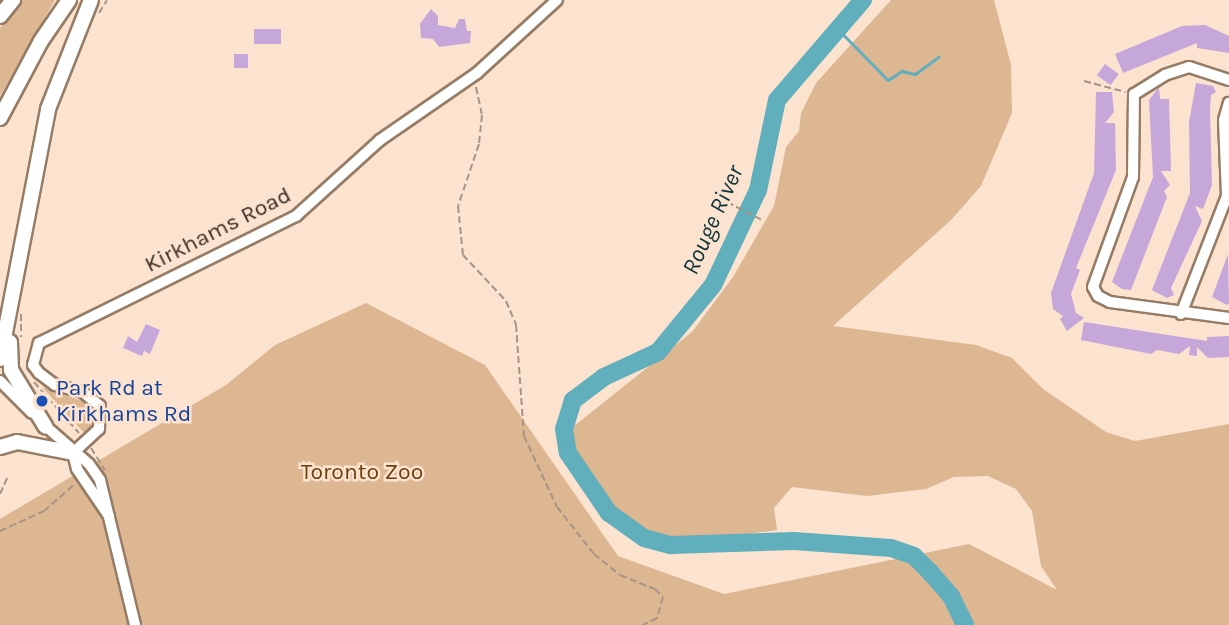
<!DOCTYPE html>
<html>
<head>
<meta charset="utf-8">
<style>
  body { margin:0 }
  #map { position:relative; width:1229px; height:625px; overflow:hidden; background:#fbe3cf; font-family:Karla,sans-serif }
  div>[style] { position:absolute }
  .green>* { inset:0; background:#ddb692 }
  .stream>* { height:2.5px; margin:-1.25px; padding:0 1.25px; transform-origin:1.25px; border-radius:1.25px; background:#61aebd }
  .river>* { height:18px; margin:-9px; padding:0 9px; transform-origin:9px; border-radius:9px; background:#61aebd }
  .building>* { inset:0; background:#c6a7da; transform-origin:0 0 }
  .path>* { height:2px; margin-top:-1px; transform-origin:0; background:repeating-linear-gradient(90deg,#a69484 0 7px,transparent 0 10.5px) }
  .roads { filter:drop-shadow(2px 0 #967c65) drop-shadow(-2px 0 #967c65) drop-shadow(0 2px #967c65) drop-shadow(0 -2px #967c65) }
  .minor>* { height:10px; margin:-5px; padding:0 5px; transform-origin:5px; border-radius:5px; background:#fff }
  .secondary>* { height:14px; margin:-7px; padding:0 7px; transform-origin:7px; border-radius:7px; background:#fff }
  .dots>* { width:19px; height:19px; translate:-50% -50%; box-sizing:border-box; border:4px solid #fbe3cf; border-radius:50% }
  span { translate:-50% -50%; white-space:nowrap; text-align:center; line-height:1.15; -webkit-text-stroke:5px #fbe3cf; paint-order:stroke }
  .street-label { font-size:23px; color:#3a2f25 }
  .transit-label { font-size:23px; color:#164399 }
  .left { translate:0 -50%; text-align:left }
  .park-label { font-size:23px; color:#6c3f0b }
  .water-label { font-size:24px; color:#0e343b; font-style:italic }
</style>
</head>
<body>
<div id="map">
  <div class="green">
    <div style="clip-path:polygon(22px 0,55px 0,0 96px,0 28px)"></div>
    <div style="clip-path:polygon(891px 0,994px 0,1011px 65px,1012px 113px,981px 186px,951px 220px,833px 326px,976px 345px,1012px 358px,1043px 389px,1106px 432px,1135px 441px,1229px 424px,1229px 625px,0 625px,0 519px,226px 385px,275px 345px,366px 303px,485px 365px,618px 556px,724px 594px,969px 544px,1057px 590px,1041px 566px,1032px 511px,1016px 489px,988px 476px,954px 477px,926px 489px,867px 496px,792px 487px,774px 508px,777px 530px,666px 546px,628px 528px,566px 458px,564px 449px,574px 426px,692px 332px,733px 277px,774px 206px,786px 147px,799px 131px,801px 113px,816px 83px)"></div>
    <div style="clip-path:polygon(42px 387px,91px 404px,95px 412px,93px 428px,85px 434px)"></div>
  </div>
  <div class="stream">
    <div style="left:839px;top:30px;width:70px;rotate:45.6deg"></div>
    <div style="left:888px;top:80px;width:17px;rotate:-33deg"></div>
    <div style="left:902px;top:71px;width:13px;rotate:13deg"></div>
    <div style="left:915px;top:74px;width:29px;rotate:-36deg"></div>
  </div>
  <div class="river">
    <div style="left:863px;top:0;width:132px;rotate:130.7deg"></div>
    <div style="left:777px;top:100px;width:92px;rotate:101.9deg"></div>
    <div style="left:758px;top:190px;width:105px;rotate:115.3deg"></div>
    <div style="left:713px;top:285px;width:87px;rotate:129.4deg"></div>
    <div style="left:658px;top:352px;width:60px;rotate:155.2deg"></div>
    <div style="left:604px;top:377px;width:39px;rotate:143deg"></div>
    <div style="left:573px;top:400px;width:30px;rotate:107deg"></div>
    <div style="left:564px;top:429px;width:24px;rotate:81deg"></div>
    <div style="left:568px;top:453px;width:73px;rotate:55.7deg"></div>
    <div style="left:609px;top:513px;width:43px;rotate:35.5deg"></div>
    <div style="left:644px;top:538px;width:28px;rotate:15deg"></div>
    <div style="left:671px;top:545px;width:123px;rotate:-1.9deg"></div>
    <div style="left:794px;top:541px;width:97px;rotate:4.1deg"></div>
    <div style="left:891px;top:548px;width:24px;rotate:19deg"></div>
    <div style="left:914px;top:556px;width:23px;rotate:45deg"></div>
    <div style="left:930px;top:572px;width:32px;rotate:49deg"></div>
    <div style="left:951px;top:596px;width:32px;rotate:64deg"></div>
  </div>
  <div class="building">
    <div style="clip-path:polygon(431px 9px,438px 16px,438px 25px,455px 28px,459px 19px,465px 19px,467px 31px,471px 31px,470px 43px,439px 47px,433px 39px,421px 38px,420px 24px)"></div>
    <div style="clip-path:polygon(1205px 25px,1229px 36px,1229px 53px,1197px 48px,1197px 43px,1123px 73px,1115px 54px,1182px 26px)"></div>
    <div style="left:281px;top:29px;width:15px;height:27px;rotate:90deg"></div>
    <div style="left:248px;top:54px;width:14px;height:14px;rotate:90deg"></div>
    <div style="left:1105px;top:64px;width:17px;height:14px;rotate:36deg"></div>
    <div style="clip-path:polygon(1196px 83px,1213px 86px,1216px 92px,1211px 95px,1210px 109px,1212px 185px,1203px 209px,1195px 206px,1202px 221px,1171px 288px,1174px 295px,1167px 298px,1152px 290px,1190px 193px,1189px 122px)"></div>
    <div style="clip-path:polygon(1159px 87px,1160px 99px,1169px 99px,1171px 171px,1161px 171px,1170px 185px,1164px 191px,1167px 197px,1131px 290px,1122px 289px,1112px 282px,1153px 177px,1149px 100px)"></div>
    <div style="clip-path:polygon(1096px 92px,1112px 92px,1114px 112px,1105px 123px,1115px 123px,1116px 170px,1076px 268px,1080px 270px,1071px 294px,1076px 313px,1084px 318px,1067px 331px,1060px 319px,1063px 316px,1053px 309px,1051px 293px,1094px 173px)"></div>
    <div style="clip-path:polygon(1228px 254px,1229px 303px,1227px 305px,1212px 297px)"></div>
    <div style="clip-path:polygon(1084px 322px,1207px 341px,1207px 337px,1229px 336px,1229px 357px,1208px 358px,1197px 347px,1197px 356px,1189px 355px,1190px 346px,1179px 354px,1157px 350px,1151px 354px,1081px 340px)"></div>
    <div style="clip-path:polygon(146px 324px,160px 330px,150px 354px,144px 351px,142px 356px,123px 348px,128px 336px,137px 342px)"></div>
  </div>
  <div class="path">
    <div style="left:99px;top:13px;width:15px;rotate:-58deg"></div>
    <div style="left:1084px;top:81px;width:43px;rotate:14.7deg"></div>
    <div style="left:476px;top:87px;width:29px;rotate:78deg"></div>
    <div style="left:482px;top:115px;width:29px;rotate:96deg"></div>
    <div style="left:479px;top:144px;width:65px;rotate:108.7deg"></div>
    <div style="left:458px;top:206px;width:49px;rotate:84.2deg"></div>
    <div style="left:463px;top:255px;width:63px;rotate:46.9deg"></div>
    <div style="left:506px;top:301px;width:26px;rotate:67deg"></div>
    <div style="left:516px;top:325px;width:111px;rotate:85.9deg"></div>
    <div style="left:524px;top:436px;width:78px;rotate:65.1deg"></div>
    <div style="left:557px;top:507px;width:60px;rotate:51.8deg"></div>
    <div style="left:594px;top:554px;width:33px;rotate:39deg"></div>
    <div style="left:620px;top:575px;width:38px;rotate:22deg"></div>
    <div style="left:655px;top:589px;width:11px;rotate:45deg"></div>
    <div style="left:663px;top:597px;width:22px;rotate:106deg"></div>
    <div style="left:657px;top:618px;width:16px;rotate:153deg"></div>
    <div style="left:727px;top:202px;width:42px;rotate:27.2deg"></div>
    <div style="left:21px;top:314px;width:23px;rotate:90deg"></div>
    <div style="left:34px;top:382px;width:68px;rotate:48.6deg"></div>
    <div style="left:91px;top:448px;width:26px;rotate:58deg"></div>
    <div style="left:0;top:494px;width:20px;rotate:-66deg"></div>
    <div style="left:0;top:531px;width:48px;rotate:-24.4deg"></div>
    <div style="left:44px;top:511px;width:41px;rotate:-41.1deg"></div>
  </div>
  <div class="roads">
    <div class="minor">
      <div style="left:1229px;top:80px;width:42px;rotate:-162deg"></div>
      <div style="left:1189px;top:67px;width:25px;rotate:162deg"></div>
      <div style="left:1165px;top:75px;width:36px;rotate:148deg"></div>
      <div style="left:1134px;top:94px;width:83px;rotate:90.7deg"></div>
      <div style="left:1133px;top:177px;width:117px;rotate:110deg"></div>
      <div style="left:1093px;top:287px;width:10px;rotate:61deg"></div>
      <div style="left:1098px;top:296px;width:13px;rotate:27deg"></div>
      <div style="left:1110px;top:302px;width:120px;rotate:7.7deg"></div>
      <div style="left:1181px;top:314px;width:127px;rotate:-68.7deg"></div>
      <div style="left:1227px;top:196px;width:76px;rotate:-92.3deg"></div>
      <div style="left:1224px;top:120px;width:18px;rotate:-74deg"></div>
      <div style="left:0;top:381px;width:45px;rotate:45deg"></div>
      <div style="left:42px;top:423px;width:62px;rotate:41.1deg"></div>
      <div style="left:89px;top:464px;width:19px;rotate:55deg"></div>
      <div style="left:100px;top:480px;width:149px;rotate:76.4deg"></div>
      <div style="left:73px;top:453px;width:35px;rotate:-43deg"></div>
      <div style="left:99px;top:429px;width:23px;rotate:-88deg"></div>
      <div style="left:100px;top:406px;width:22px;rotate:-141deg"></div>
      <div style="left:83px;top:392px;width:29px;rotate:-166deg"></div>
      <div style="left:55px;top:385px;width:20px;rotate:-143deg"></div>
      <div style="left:39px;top:373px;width:10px;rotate:-127deg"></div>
      <div style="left:33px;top:365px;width:23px;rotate:-75deg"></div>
      <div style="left:39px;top:343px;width:287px;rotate:-26.3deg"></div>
      <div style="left:296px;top:216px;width:113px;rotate:-42.1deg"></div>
      <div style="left:380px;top:140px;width:118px;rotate:-34.6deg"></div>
      <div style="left:477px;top:73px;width:108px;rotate:-42.4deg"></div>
      <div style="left:73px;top:453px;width:16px;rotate:76deg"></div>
      <div style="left:77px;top:469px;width:57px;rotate:55.8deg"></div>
    </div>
    <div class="secondary">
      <div style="left:0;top:16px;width:21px;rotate:-51deg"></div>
      <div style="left:0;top:118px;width:87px;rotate:-62deg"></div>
      <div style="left:41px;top:41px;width:50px;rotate:-55.7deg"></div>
      <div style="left:10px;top:342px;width:28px;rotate:88deg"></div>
      <div style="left:11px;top:370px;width:66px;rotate:58.7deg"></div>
      <div style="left:0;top:359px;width:255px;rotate:-79.1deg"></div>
      <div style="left:48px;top:109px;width:117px;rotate:-68.5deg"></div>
      <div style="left:0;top:447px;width:18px;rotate:-16deg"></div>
      <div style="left:17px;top:442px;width:57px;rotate:11.1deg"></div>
    </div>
  </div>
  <div class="dots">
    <div style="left:42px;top:401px;background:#1a4fb4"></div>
  </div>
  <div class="street-label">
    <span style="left:218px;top:230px;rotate:-27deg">Kirkhams Road</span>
  </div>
  <div class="transit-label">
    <span class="left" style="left:56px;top:401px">Park Rd at<br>Kirkhams Rd</span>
  </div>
  <div class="park-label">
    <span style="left:362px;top:472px">Toronto Zoo</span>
  </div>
  <div class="water-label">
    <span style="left:713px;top:220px;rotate:-66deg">Rouge River</span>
  </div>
</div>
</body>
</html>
